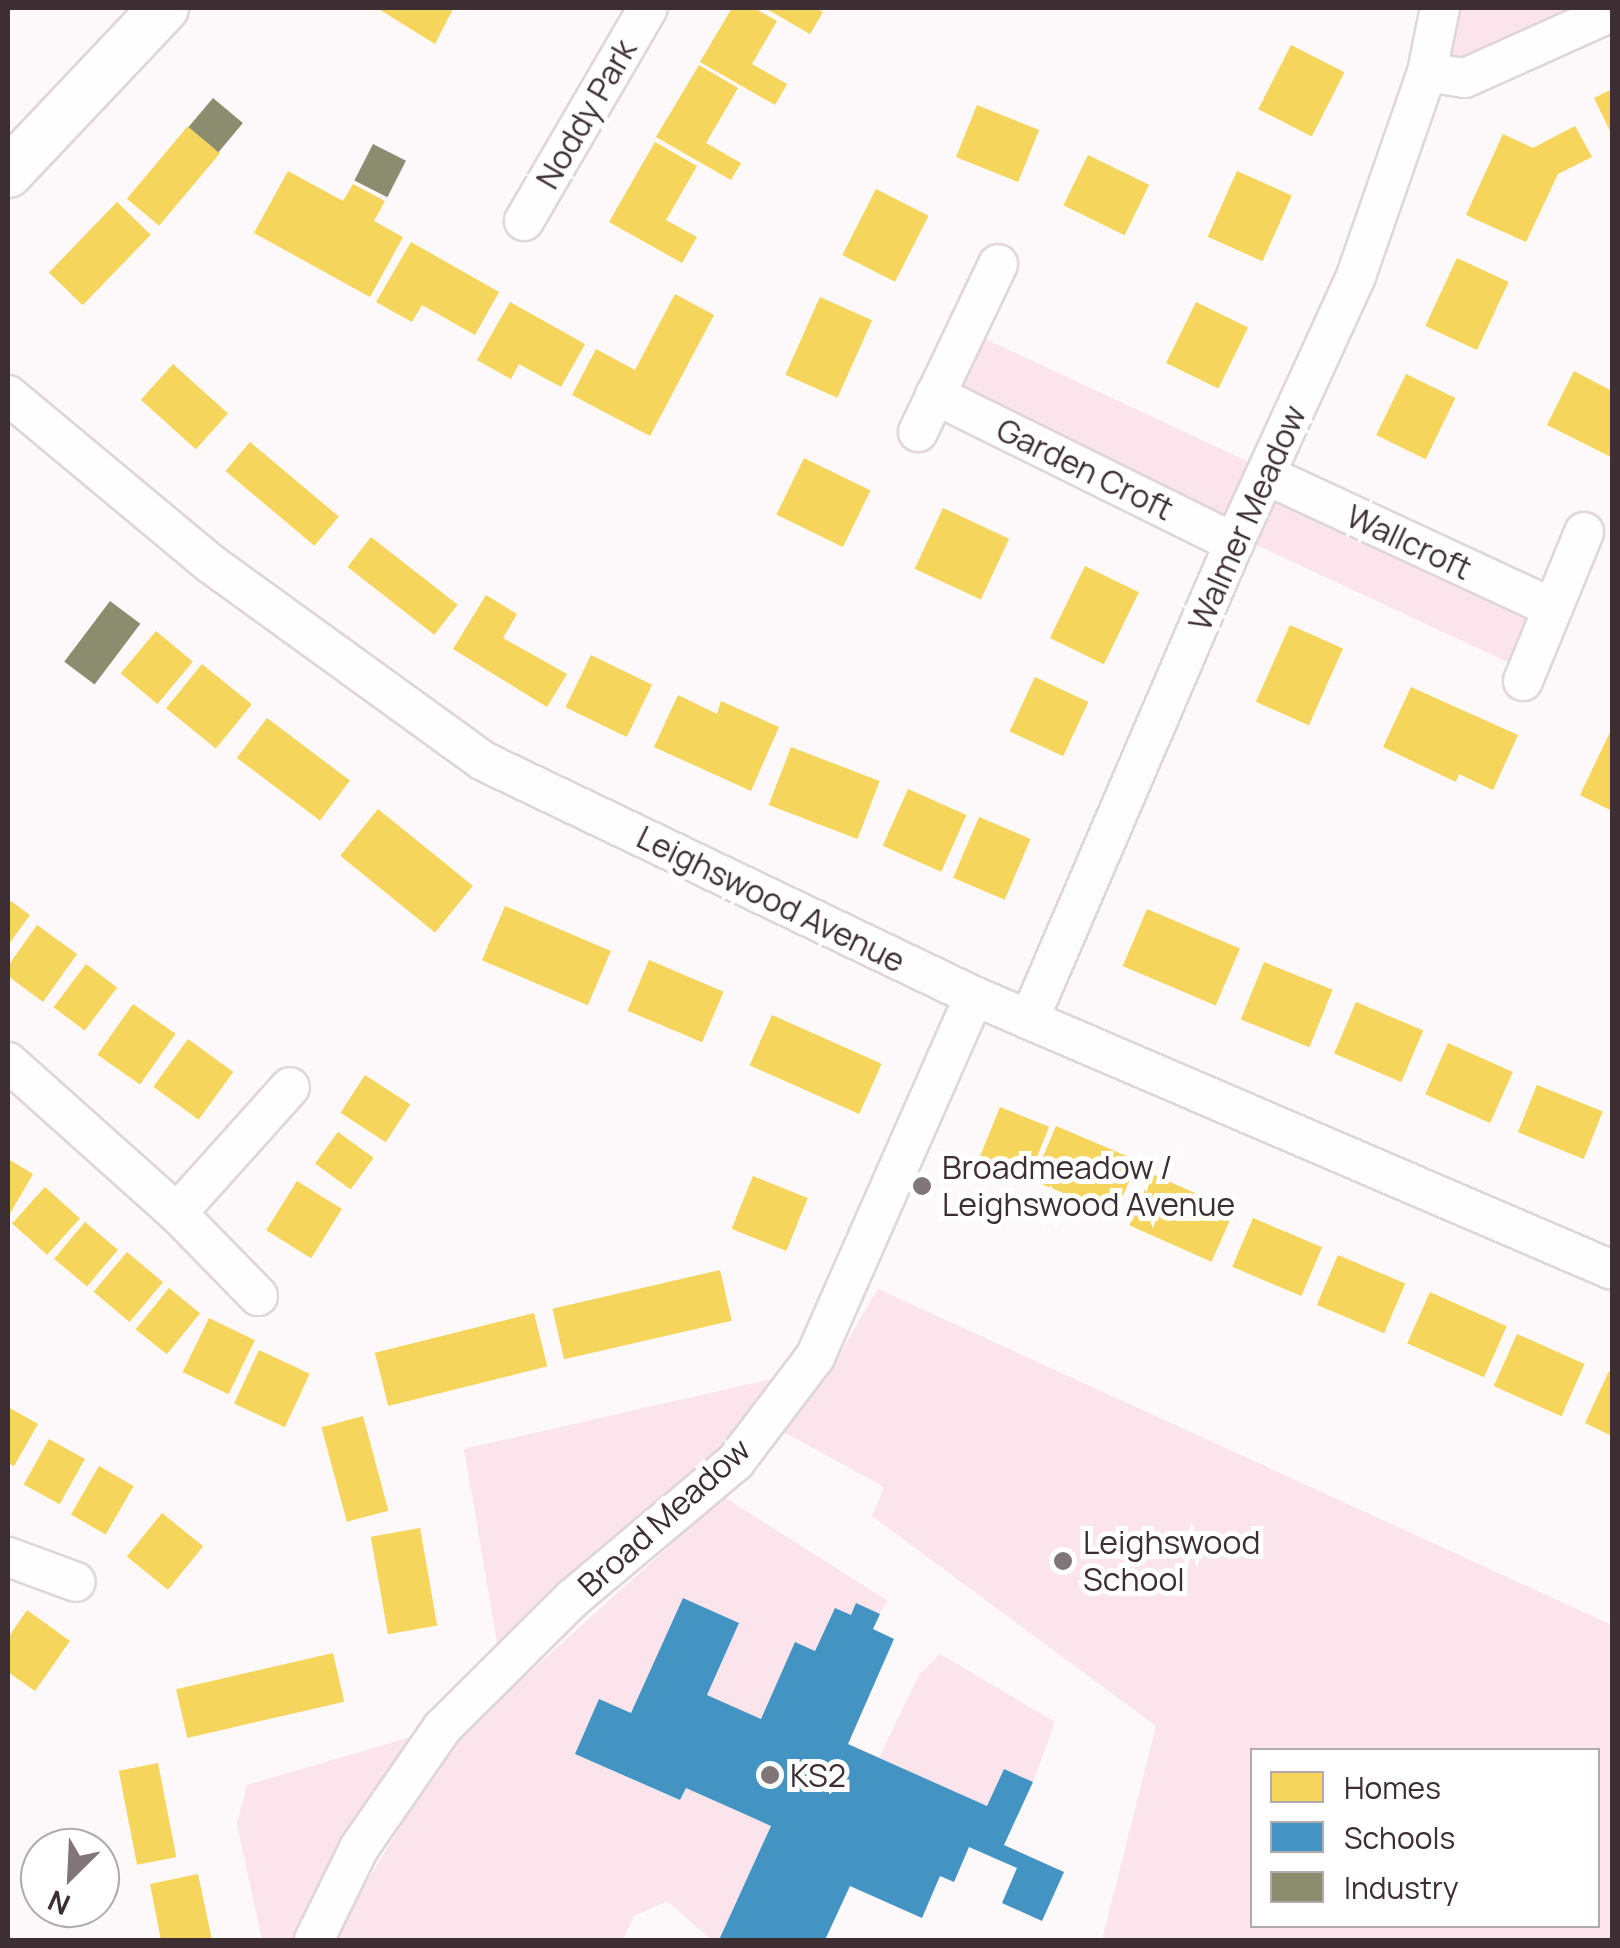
<!DOCTYPE html>
<html>
<head>
<meta charset="utf-8">
<style>
  body { margin:0 }
  #map { position:relative; width:1620px; height:1948px; overflow:hidden; background:#fdf9fa; font-family:Manrope,sans-serif }
  div>[style] { position:absolute }
  .green>* { inset:0; background:#fce4ec; transform-origin:0 0 }
  .homes>* { inset:0; background:#f6d55c; transform-origin:0 0 }
  .schools>* { inset:0; background:#4393c3 }
  .industry>* { inset:0; background:#8c8c6e; transform-origin:0 0 }
  .roads { filter:drop-shadow(2px 0 #dfd6d8) drop-shadow(-2px 0 #dfd6d8) drop-shadow(0 2px #dfd6d8) drop-shadow(0 -2px #dfd6d8) }
  .minor>* { height:38px; margin:-19px; padding:0 19px; transform-origin:19px; border-radius:19px; background:#fffefe }
  .tertiary>* { height:48px; margin:-24px; padding:0 24px; transform-origin:24px; border-radius:24px; background:#fffefe }
  .dots>* { width:28px; height:28px; translate:-50% -50%; box-sizing:border-box; border:5px solid #fff; border-radius:50% }
  span { translate:-50% -50%; white-space:nowrap; text-align:center; line-height:1.15; -webkit-text-stroke:10px #fff; paint-order:stroke }
  .street-label { font-size:32px; color:#3c2e32 }
  .poi-label { font-size:32px; color:#3c2e32 }
  .left { translate:0 -50%; text-align:left }
  .frame { position:absolute; inset:0; border:10px solid #3c2e32; pointer-events:none }
  .legend { position:absolute; left:1250px; top:1748px; width:350px; height:180px; box-sizing:border-box; background:#fff; border:2px solid #b1abad; margin:0; padding:12px 18px; list-style:none; font-size:30px; color:#3c2e32 }
  .legend li { display:flex; align-items:center; gap:20px; height:50px }
  .legend b { width:50px; border:2px solid #b1abad }
  .north { position:absolute; left:20px; top:1828px; width:100px; height:100px; box-sizing:border-box; background:#fff; border:2px solid #b1abad; border-radius:50%; rotate:204deg; font-size:28px; font-weight:700; line-height:40px; text-align:center; color:#3c2e32 }
  .north::after { content:''; display:block; margin:auto; width:35px; height:45px; background:#807578; clip-path:polygon(50% 0,100% 100%,50% 72%,0 100%) }
</style>
</head>
<body>
<div id="map">
  <div class="green">
    <div style="clip-path:polygon(1440px 8px,1612px 8px,1427px 72px)"></div>
    <div style="left:966px;top:330px;width:650px;height:72px;rotate:25deg"></div>
    <div style="clip-path:polygon(evenodd,878px 1289px,1612px 1625px,1612px 1940px,1102px 1940px,1156px 1726px,872px 1516px,884px 1487px,784px 1432px,836px 1360px,878px 1289px,1598px 1750px,1598px 1926px,1252px 1926px,1252px 1750px,1598px 1750px)"></div>
    <div style="clip-path:polygon(781px 1377px,731px 1448px,499px 1654px,464px 1449px)"></div>
    <div style="clip-path:polygon(724px 1497px,888px 1601px,879px 1614px,857px 1604px,851px 1615px,835px 1609px,815px 1651px,795px 1643px,761px 1719px,707px 1695px,739px 1623px,683px 1598px,631px 1713px,599px 1700px,575px 1754px,679px 1800px,686px 1788px,771px 1826px,719px 1940px,712px 1940px,667px 1901px,634px 1916px,623px 1940px,331px 1940px,453px 1741px)"></div>
    <div style="clip-path:polygon(940px 1654px,1055px 1722px,1033px 1782px,1004px 1769px,987px 1806px,879px 1758px,919px 1675px)"></div>
    <div style="clip-path:polygon(442px 1728px,314px 1940px,262px 1940px,237px 1824px,247px 1785px)"></div>
  </div>
  <div class="homes">
    <div style="clip-path:polygon(377px 8px,450px 8px,453px 9px,435px 44px)"></div>
    <div style="clip-path:polygon(732px 8px,754px 8px,777px 21px,752px 64px,787px 84px,775px 105px,700px 62px)"></div>
    <div style="clip-path:polygon(765px 8px,815px 8px,823px 12px,810px 34px)"></div>
    <div style="left:1291px;top:45px;width:60px;height:72px;rotate:27deg"></div>
    <div style="clip-path:polygon(699px 65px,738px 88px,706px 143px,741px 163px,731px 180px,656px 137px)"></div>
    <div style="clip-path:polygon(1612px 89px,1612px 135px,1594px 98px)"></div>
    <div style="left:977px;top:105px;width:67px;height:56px;rotate:22deg"></div>
    <div style="left:188px;top:126px;width:42px;height:95px;rotate:40deg"></div>
    <div style="clip-path:polygon(1575px 126px,1592px 157px,1558px 174px,1526px 242px,1466px 215px,1503px 134px,1533px 148px)"></div>
    <div style="clip-path:polygon(655px 142px,697px 166px,666px 220px,697px 237px,682px 263px,609px 222px)"></div>
    <div style="left:1088px;top:155px;width:68px;height:56px;rotate:26deg"></div>
    <div style="clip-path:polygon(288px 171px,343px 201px,353px 184px,385px 201px,374px 221px,403px 237px,370px 297px,254px 233px)"></div>
    <div style="left:1237px;top:171px;width:60px;height:72px;rotate:24deg"></div>
    <div style="left:876px;top:189px;width:59px;height:74px;rotate:27deg"></div>
    <div style="left:117px;top:202px;width:47px;height:98px;rotate:44deg"></div>
    <div style="clip-path:polygon(411px 242px,499px 292px,475px 335px,422px 305px,412px 322px,376px 302px)"></div>
    <div style="left:1457px;top:258px;width:57px;height:75px;rotate:25deg"></div>
    <div style="clip-path:polygon(675px 294px,714px 315px,650px 436px,572px 395px,596px 349px,635px 370px)"></div>
    <div style="left:820px;top:297px;width:57px;height:85px;rotate:24deg"></div>
    <div style="clip-path:polygon(510px 302px,585px 344px,561px 387px,519px 364px,511px 379px,477px 360px)"></div>
    <div style="left:1196px;top:302px;width:58px;height:68px;rotate:26deg"></div>
    <div style="left:173px;top:364px;width:74px;height:48px;rotate:42deg"></div>
    <div style="clip-path:polygon(1574px 371px,1612px 391px,1611px 457px,1547px 425px)"></div>
    <div style="left:1406px;top:374px;width:55px;height:68px;rotate:26deg"></div>
    <div style="left:250px;top:442px;width:116px;height:38px;rotate:40deg"></div>
    <div style="left:804px;top:458px;width:74px;height:63px;rotate:26deg"></div>
    <div style="left:943px;top:508px;width:73px;height:67px;rotate:25deg"></div>
    <div style="left:371px;top:537px;width:110px;height:38px;rotate:38deg"></div>
    <div style="left:1085px;top:566px;width:60px;height:80px;rotate:26deg"></div>
    <div style="clip-path:polygon(486px 595px,517px 614px,503px 638px,567px 674px,547px 707px,453px 649px)"></div>
    <div style="left:1290px;top:625px;width:58px;height:84px;rotate:24deg"></div>
    <div style="left:156px;top:631px;width:48px;height:55px;rotate:40deg"></div>
    <div style="left:591px;top:655px;width:68px;height:58px;rotate:26deg"></div>
    <div style="left:202px;top:664px;width:64px;height:57px;rotate:39deg"></div>
    <div style="left:1035px;top:677px;width:59px;height:60px;rotate:25deg"></div>
    <div style="clip-path:polygon(1411px 687px,1518px 735px,1493px 790px,1459px 774px,1456px 782px,1383px 747px)"></div>
    <div style="clip-path:polygon(678px 695px,717px 714px,721px 701px,779px 727px,751px 791px,654px 747px)"></div>
    <div style="left:267px;top:718px;width:104px;height:50px;rotate:37deg"></div>
    <div style="clip-path:polygon(1612px 728px,1612px 811px,1580px 795px)"></div>
    <div style="left:791px;top:747px;width:95px;height:62px;rotate:21deg"></div>
    <div style="left:908px;top:789px;width:64px;height:62px;rotate:24deg"></div>
    <div style="left:378px;top:809px;width:122px;height:60px;rotate:39deg"></div>
    <div style="left:979px;top:817px;width:56px;height:66px;rotate:23deg"></div>
    <div style="clip-path:polygon(8px 899px,30px 915px,8px 945px)"></div>
    <div style="left:505px;top:906px;width:115px;height:59px;rotate:23deg"></div>
    <div style="left:1147px;top:909px;width:101px;height:62px;rotate:23deg"></div>
    <div style="clip-path:polygon(37px 925px,77px 954px,43px 1002px,8px 976px,8px 966px)"></div>
    <div style="left:649px;top:960px;width:81px;height:55px;rotate:23deg"></div>
    <div style="left:1264px;top:962px;width:74px;height:62px;rotate:22deg"></div>
    <div style="left:86px;top:964px;width:39px;height:54px;rotate:37deg"></div>
    <div style="left:1356px;top:1002px;width:73px;height:56px;rotate:23deg"></div>
    <div style="left:133px;top:1004px;width:52px;height:62px;rotate:35deg"></div>
    <div style="left:772px;top:1015px;width:120px;height:55px;rotate:24deg"></div>
    <div style="left:188px;top:1039px;width:56px;height:59px;rotate:36deg"></div>
    <div style="left:1448px;top:1043px;width:71px;height:56px;rotate:24deg"></div>
    <div style="left:365px;top:1075px;width:54px;height:45px;rotate:33deg"></div>
    <div style="left:1537px;top:1085px;width:71px;height:51px;rotate:22deg"></div>
    <div style="left:1000px;top:1107px;width:53px;height:58px;rotate:22deg"></div>
    <div style="left:1056px;top:1126px;width:89px;height:59px;rotate:23deg"></div>
    <div style="left:338px;top:1132px;width:44px;height:39px;rotate:36deg"></div>
    <div style="clip-path:polygon(8px 1159px,33px 1174px,8px 1217px)"></div>
    <div style="left:1152px;top:1174px;width:90px;height:56px;rotate:24deg"></div>
    <div style="left:753px;top:1176px;width:59px;height:57px;rotate:22deg"></div>
    <div style="left:297px;top:1181px;width:53px;height:58px;rotate:32deg"></div>
    <div style="left:45px;top:1187px;width:47px;height:49px;rotate:42deg"></div>
    <div style="left:1253px;top:1218px;width:75px;height:53px;rotate:23deg"></div>
    <div style="left:85px;top:1222px;width:43px;height:48px;rotate:40deg"></div>
    <div style="left:127px;top:1252px;width:47px;height:52px;rotate:40deg"></div>
    <div style="left:1338px;top:1255px;width:73px;height:54px;rotate:23deg"></div>
    <div style="left:720px;top:1270px;width:52px;height:172px;rotate:77deg"></div>
    <div style="left:169px;top:1288px;width:40px;height:53px;rotate:39deg"></div>
    <div style="left:1430px;top:1292px;width:84px;height:56px;rotate:24deg"></div>
    <div style="left:534px;top:1313px;width:55px;height:164px;rotate:76deg"></div>
    <div style="left:209px;top:1318px;width:51px;height:60px;rotate:26deg"></div>
    <div style="left:1517px;top:1334px;width:74px;height:57px;rotate:24deg"></div>
    <div style="left:259px;top:1350px;width:56px;height:59px;rotate:25deg"></div>
    <div style="clip-path:polygon(1609px 1371px,1612px 1373px,1612px 1436px,1585px 1423px)"></div>
    <div style="clip-path:polygon(8px 1407px,38px 1424px,14px 1466px,8px 1463px)"></div>
    <div style="left:363px;top:1416px;width:98px;height:43px;rotate:75deg"></div>
    <div style="left:49px;top:1439px;width:41px;height:52px;rotate:29deg"></div>
    <div style="left:99px;top:1466px;width:40px;height:56px;rotate:30deg"></div>
    <div style="left:162px;top:1513px;width:53px;height:56px;rotate:39deg"></div>
    <div style="left:420px;top:1528px;width:99px;height:50px;rotate:80deg"></div>
    <div style="clip-path:polygon(27px 1610px,70px 1641px,35px 1691px,8px 1672px,8px 1638px)"></div>
    <div style="left:333px;top:1653px;width:50px;height:161px;rotate:77deg"></div>
    <div style="left:158px;top:1763px;width:96px;height:40px;rotate:79deg"></div>
    <div style="clip-path:polygon(198px 1874px,212px 1940px,161px 1940px,150px 1884px)"></div>
  </div>
  <div class="schools">
    <div style="clip-path:polygon(683px 1598px,739px 1623px,707px 1695px,761px 1719px,795px 1642px,815px 1651px,835px 1608px,851px 1615px,856px 1603px,880px 1614px,873px 1629px,894px 1639px,848px 1744px,987px 1806px,1004px 1769px,1033px 1782px,1004px 1845px,1064px 1872px,1042px 1921px,1002px 1903px,1017px 1868px,969px 1847px,954px 1882px,940px 1876px,922px 1918px,850px 1886px,825px 1940px,719px 1940px,771px 1826px,686px 1788px,680px 1800px,575px 1754px,599px 1699px,631px 1713px)"></div>
  </div>
  <div class="industry">
    <div style="left:213px;top:98px;width:39px;height:38px;rotate:40deg"></div>
    <div style="left:373px;top:144px;width:37px;height:41px;rotate:27deg"></div>
    <div style="left:110px;top:601px;width:38px;height:76px;rotate:37deg"></div>
  </div>
  <div class="roads">
    <div class="minor">
      <div style="left:1427px;top:72px;width:38px;rotate:9deg"></div>
      <div style="left:1465px;top:78px;width:161px;rotate:-24.2deg"></div>
      <div style="left:524px;top:221px;width:246px;rotate:-59.8deg"></div>
      <div style="left:8px;top:395px;width:264px;rotate:39.8deg"></div>
      <div style="left:211px;top:564px;width:336px;rotate:35.9deg"></div>
      <div style="left:483px;top:761px;width:544px;rotate:25.58deg"></div>
      <div style="left:974px;top:996px;width:694px;rotate:23.24deg"></div>
      <div style="left:935px;top:395px;width:334px;rotate:26.3deg"></div>
      <div style="left:918px;top:432px;width:186px;rotate:-64.5deg"></div>
      <div style="left:1266px;top:475px;width:316px;rotate:24.9deg"></div>
      <div style="left:1523px;top:681px;width:161px;rotate:-67.7deg"></div>
      <div style="left:1029px;top:1020px;width:519px;rotate:-66.74deg"></div>
      <div style="left:1234px;top:543px;width:294px;rotate:-65.4deg"></div>
      <div style="left:1356px;top:276px;width:216px;rotate:-70.8deg"></div>
      <div style="left:1427px;top:72px;width:65px;rotate:-78.5deg"></div>
      <div style="left:8px;top:1062px;width:227px;rotate:41.8deg"></div>
      <div style="left:177px;top:1213px;width:116px;rotate:45.7deg"></div>
      <div style="left:177px;top:1213px;width:169px;rotate:-48.1deg"></div>
      <div style="left:8px;top:1557px;width:72px;rotate:20.2deg"></div>
      <div style="left:314px;top:1940px;width:102px;rotate:-63.9deg"></div>
      <div style="left:359px;top:1848px;width:146px;rotate:-55.3deg"></div>
      <div style="left:442px;top:1728px;width:185px;rotate:-44.8deg"></div>
      <div style="left:573px;top:1598px;width:213px;rotate:-40deg"></div>
      <div style="left:736px;top:1461px;width:131px;rotate:-52.8deg"></div>
      <div style="left:815px;top:1357px;width:394px;rotate:-66.2deg"></div>
    </div>
    <div class="tertiary">
      <div style="left:8px;top:173px;width:227px;rotate:-46.6deg"></div>
    </div>
  </div>
  <div class="dots">
    <div style="left:922px;top:1186px;background:#807578"></div>
    <div style="left:1063px;top:1561px;background:#807578"></div>
    <div style="left:770px;top:1775px;background:#807578"></div>
  </div>
  <div class="street-label">
    <span style="left:586px;top:114px;rotate:-60deg">Noddy Park</span>
    <span style="left:1085px;top:469px;rotate:26deg">Garden Croft</span>
    <span style="left:1247px;top:518px;rotate:-66deg">Walmer Meadow</span>
    <span style="left:1409px;top:542px;rotate:25deg">Wallcroft</span>
    <span style="left:771px;top:899px;rotate:26deg">Leighswood Avenue</span>
    <span style="left:664px;top:1517px;rotate:-42deg">Broad Meadow</span>
  </div>
  <div class="poi-label">
    <span class="left" style="left:942px;top:1186px">Broadmeadow /<br>Leighswood Avenue</span>
    <span class="left" style="left:1083px;top:1561px">Leighswood<br>School</span>
    <span class="left" style="left:790px;top:1775px">KS2</span>
  </div>
  <div class="frame"></div>
  <ul class="legend">
  <li><b style="height:28px;background:#f6d55c"></b>Homes</li>
  <li><b style="height:28px;background:#4393c3"></b>Schools</li>
  <li><b style="height:28px;background:#8c8c6e"></b>Industry</li>
  </ul>
  <div class="north">N</div>
</div>
</body>
</html>
